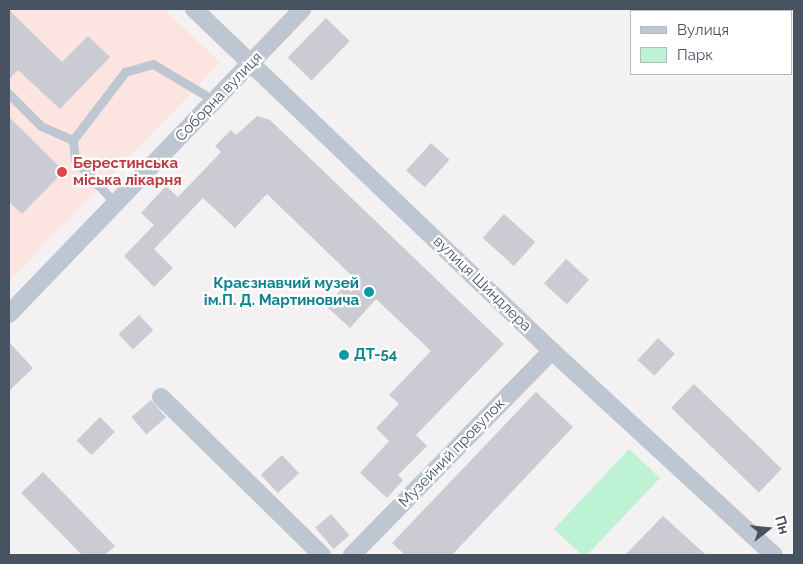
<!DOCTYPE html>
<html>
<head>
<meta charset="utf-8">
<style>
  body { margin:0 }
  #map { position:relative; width:803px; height:564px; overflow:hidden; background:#f3f1f1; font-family:Raleway,sans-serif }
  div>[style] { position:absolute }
  .medical>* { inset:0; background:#fce5e1 }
  .green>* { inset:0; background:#bef2d5 }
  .building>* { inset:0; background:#cbccd3; transform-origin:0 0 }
  .service>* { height:9px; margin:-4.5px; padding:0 4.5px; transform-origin:4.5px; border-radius:4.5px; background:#bec7d1 }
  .minor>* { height:18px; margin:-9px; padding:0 9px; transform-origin:9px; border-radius:9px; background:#bec7d1 }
  .dots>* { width:14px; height:14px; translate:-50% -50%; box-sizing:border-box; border:2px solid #fff; border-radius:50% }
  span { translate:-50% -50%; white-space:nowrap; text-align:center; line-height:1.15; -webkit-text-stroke:4.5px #fff; paint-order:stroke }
  .street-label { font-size:15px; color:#475360 }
  .health-label { font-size:15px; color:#be3a42; font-weight:700 }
  .left { translate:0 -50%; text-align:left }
  .culture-label { font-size:15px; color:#0d838f; font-weight:700 }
  .right { translate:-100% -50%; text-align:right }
  .frame { position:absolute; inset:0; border:10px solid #475360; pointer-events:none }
  .legend { position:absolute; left:630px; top:10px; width:162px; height:65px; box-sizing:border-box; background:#fff; border:1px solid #b5babf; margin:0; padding:6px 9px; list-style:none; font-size:15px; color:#475360 }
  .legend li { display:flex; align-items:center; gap:10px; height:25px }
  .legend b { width:25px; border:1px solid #b5babf }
  .north { position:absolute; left:743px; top:504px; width:50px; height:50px; -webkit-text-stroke:4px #fff; paint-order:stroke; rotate:74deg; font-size:14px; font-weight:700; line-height:20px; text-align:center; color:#475360 }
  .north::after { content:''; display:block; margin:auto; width:18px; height:22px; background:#475360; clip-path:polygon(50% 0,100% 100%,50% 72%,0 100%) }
</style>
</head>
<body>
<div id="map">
  <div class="medical">
    <div style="clip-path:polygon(9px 9px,164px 9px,220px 63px,9px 281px)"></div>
  </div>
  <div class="green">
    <div style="clip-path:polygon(629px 449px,660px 478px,587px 555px,582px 555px,554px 529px)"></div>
  </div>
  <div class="building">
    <div style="clip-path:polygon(9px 10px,62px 62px,88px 36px,110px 57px,60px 109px,18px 70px,9px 79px)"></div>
    <div style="left:326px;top:18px;width:33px;height:55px;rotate:44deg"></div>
    <div style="clip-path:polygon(257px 116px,270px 120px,504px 344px,416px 435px,427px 446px,398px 475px,403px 480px,387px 498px,360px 473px,389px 441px,376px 428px,399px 404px,389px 395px,431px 351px,376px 299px,350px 328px,326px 306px,353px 277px,267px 194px,235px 228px,203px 198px,154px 249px,173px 268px,154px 287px,124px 256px,154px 225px,141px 213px,166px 186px,178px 197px,221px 152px,215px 146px,231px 130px,236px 135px)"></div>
    <div style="clip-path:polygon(9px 117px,64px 171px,22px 214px,9px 202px)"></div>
    <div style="left:431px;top:143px;width:25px;height:37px;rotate:42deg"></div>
    <div style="left:504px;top:214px;width:42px;height:32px;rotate:42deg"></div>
    <div style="left:566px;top:259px;width:31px;height:33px;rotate:42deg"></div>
    <div style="left:139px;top:315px;width:21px;height:28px;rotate:47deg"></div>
    <div style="left:658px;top:338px;width:23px;height:30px;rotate:43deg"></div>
    <div style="clip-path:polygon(9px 342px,33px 368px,9px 391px)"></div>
    <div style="left:694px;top:384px;width:122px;height:33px;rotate:44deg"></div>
    <div style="clip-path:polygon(536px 392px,573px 427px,452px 555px,405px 555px,392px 543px)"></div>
    <div style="left:151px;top:400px;width:23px;height:26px;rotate:49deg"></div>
    <div style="left:100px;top:417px;width:21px;height:33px;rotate:45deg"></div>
    <div style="left:282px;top:455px;width:25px;height:29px;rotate:47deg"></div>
    <div style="clip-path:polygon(43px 472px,115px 546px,105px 555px,82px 555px,21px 493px)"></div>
    <div style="left:331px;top:514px;width:28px;height:21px;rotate:49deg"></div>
    <div style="clip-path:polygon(663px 516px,683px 534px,706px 555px,625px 555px)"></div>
  </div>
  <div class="service">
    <div style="left:9px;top:94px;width:45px;rotate:45deg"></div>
    <div style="left:41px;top:126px;width:35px;rotate:24deg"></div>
    <div style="left:116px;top:204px;width:60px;rotate:-133deg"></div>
    <div style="left:75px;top:160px;width:20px;rotate:-96deg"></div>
    <div style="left:73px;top:140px;width:86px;rotate:-52.6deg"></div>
    <div style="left:125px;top:72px;width:29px;rotate:-16deg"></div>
    <div style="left:153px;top:64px;width:72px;rotate:30.8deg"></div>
  </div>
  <div class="minor">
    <div style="left:194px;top:9px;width:495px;rotate:43.7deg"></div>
    <div style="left:552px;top:351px;width:301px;rotate:42.6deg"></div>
    <div style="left:9px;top:314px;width:423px;rotate:-46.1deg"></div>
    <div style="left:161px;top:397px;width:226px;rotate:44.5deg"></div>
    <div style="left:352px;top:555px;width:286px;rotate:-45.6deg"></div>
  </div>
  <div class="dots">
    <div style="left:62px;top:172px;background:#e0444e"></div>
    <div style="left:369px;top:292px;background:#0f9aa8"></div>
    <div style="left:344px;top:355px;background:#0f9aa8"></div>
  </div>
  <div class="street-label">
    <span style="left:219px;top:97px;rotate:-46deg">Соборна вулиця</span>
    <span style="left:482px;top:284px;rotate:44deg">вулиця Шиндлера</span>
    <span style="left:452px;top:453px;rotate:-46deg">Музейний провулок</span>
  </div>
  <div class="health-label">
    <span class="left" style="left:73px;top:172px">Берестинська<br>міська лікарня</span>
  </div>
  <div class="culture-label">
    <span class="right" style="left:359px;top:292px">Краєзнавчий музей<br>ім.П. Д. Мартиновича</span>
    <span class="left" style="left:354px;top:355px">ДТ-54</span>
  </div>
  <div class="frame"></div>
  <ul class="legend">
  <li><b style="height:6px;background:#bec7d1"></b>Вулиця</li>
  <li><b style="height:14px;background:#bef2d5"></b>Парк</li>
  </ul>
  <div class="north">Пн</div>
</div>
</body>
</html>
